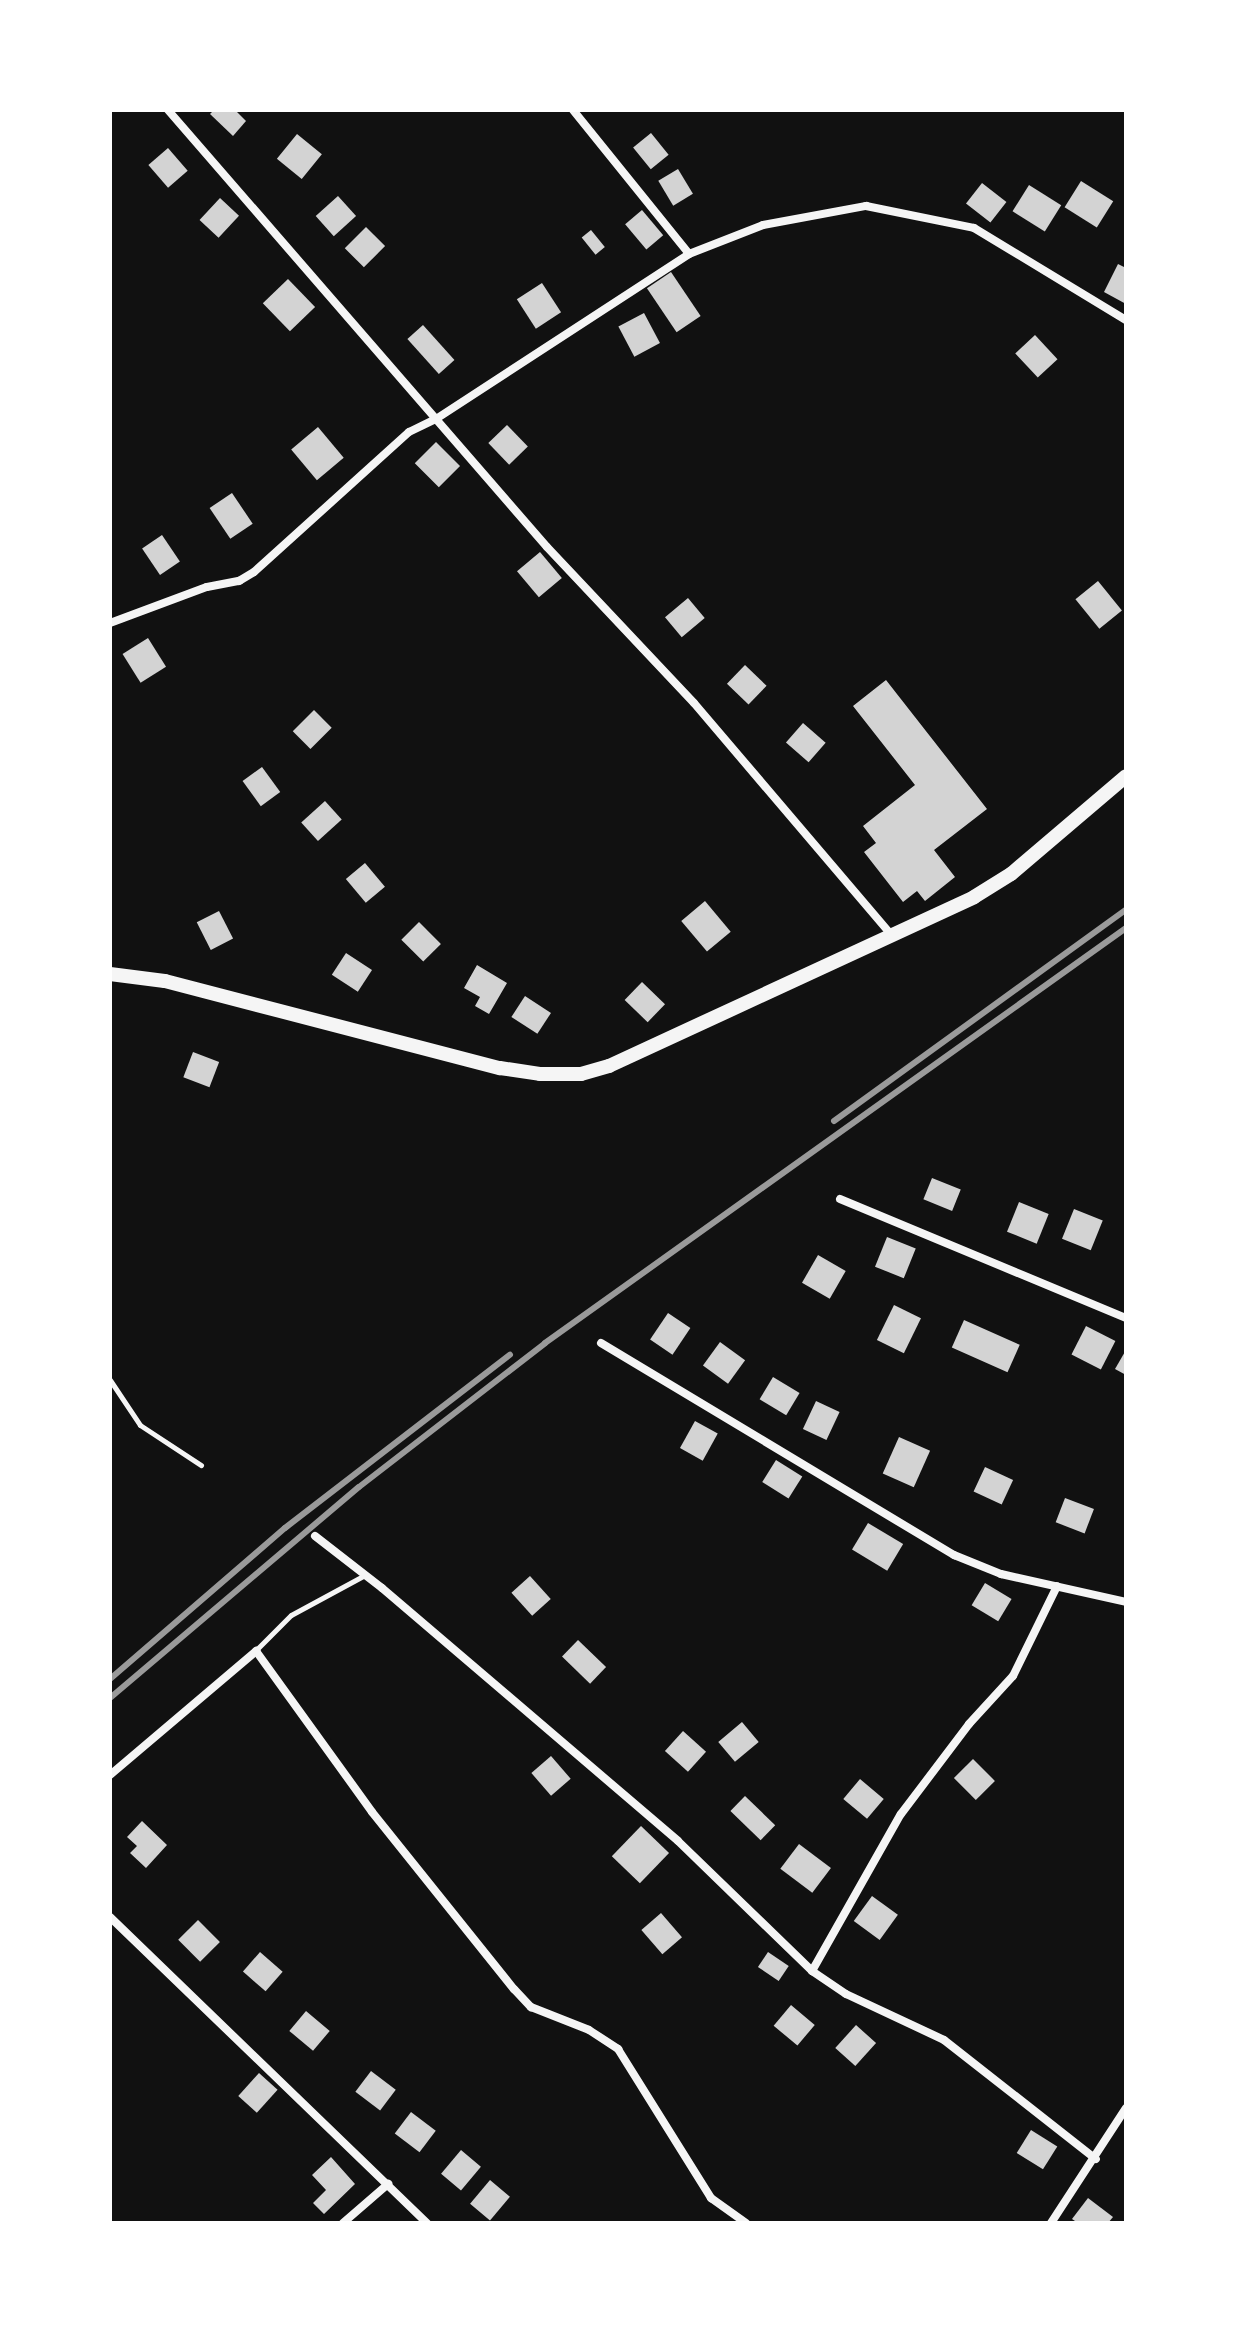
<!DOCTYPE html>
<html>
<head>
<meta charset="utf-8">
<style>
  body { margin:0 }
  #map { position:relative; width:1236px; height:2333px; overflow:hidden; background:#111; font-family:Helvetica,sans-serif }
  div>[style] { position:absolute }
  .building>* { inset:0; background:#d3d3d3; transform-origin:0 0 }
  .service>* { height:5px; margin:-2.5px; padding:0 2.5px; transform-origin:2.5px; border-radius:2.5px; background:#f5f5f5 }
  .minor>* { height:8px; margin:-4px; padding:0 4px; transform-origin:4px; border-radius:4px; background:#f5f5f5 }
  .secondary>* { height:14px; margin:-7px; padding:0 7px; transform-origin:7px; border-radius:7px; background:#f5f5f5 }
  .rail>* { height:6px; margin:-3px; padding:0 3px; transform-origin:3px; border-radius:3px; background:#9a9a9a }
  span { translate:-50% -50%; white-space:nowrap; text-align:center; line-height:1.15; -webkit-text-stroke:6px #fff; paint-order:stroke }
  .frame { position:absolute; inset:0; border:112px solid #fff; pointer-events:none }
</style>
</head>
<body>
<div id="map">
  <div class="building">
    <div style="clip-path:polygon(214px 110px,235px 110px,246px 121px,233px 136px,210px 114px)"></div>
    <div style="left:651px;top:133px;width:28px;height:23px;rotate:51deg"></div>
    <div style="left:297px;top:134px;width:32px;height:32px;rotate:39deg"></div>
    <div style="left:168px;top:148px;width:30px;height:26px;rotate:49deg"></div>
    <div style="left:678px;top:169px;width:29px;height:23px;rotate:59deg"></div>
    <div style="left:1081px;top:181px;width:38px;height:31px;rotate:32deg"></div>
    <div style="left:982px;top:183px;width:31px;height:26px;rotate:38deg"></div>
    <div style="left:1029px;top:185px;width:38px;height:31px;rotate:32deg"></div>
    <div style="left:338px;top:196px;width:27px;height:30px;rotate:48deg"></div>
    <div style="left:220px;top:198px;width:26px;height:30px;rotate:43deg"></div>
    <div style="left:642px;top:210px;width:33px;height:22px;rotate:50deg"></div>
    <div style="left:366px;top:227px;width:27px;height:30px;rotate:45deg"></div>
    <div style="left:591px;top:230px;width:22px;height:12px;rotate:51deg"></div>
    <div style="clip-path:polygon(1118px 264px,1126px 268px,1126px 304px,1104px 292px)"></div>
    <div style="left:671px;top:272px;width:53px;height:29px;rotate:56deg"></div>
    <div style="left:288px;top:279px;width:39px;height:35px;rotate:46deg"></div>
    <div style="left:542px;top:283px;width:35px;height:30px;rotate:57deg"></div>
    <div style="left:644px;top:313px;width:34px;height:29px;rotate:62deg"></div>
    <div style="left:423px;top:325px;width:47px;height:21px;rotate:48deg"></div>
    <div style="left:1035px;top:335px;width:33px;height:27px;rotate:47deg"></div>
    <div style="left:507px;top:425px;width:30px;height:26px;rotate:46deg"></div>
    <div style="left:318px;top:427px;width:40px;height:35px;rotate:50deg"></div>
    <div style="left:436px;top:442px;width:34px;height:30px;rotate:45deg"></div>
    <div style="left:232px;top:493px;width:37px;height:27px;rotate:56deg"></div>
    <div style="left:162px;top:535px;width:32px;height:24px;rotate:56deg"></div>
    <div style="left:540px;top:552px;width:34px;height:30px;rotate:50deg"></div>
    <div style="left:1098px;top:581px;width:38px;height:29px;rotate:51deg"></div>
    <div style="left:688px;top:598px;width:26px;height:30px;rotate:50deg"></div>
    <div style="left:148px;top:638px;width:34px;height:30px;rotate:58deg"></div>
    <div style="left:745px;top:665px;width:30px;height:26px;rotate:44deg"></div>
    <div style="clip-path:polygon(886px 680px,987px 809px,934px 850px,955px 877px,925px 901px,917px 891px,903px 902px,864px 852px,876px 843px,863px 826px,915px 785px,853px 706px)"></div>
    <div style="left:314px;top:710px;width:25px;height:30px;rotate:45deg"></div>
    <div style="left:803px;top:723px;width:30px;height:26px;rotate:41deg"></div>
    <div style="left:262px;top:767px;width:31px;height:24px;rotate:54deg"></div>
    <div style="left:325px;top:801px;width:25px;height:32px;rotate:48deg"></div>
    <div style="left:365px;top:863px;width:31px;height:25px;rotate:50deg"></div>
    <div style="left:705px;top:901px;width:40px;height:31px;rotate:50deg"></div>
    <div style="left:219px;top:911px;width:31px;height:25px;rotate:63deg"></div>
    <div style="left:419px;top:922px;width:31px;height:25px;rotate:45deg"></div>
    <div style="left:346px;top:953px;width:31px;height:26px;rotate:33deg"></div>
    <div style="clip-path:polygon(477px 965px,507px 983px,489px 1014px,475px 1006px,480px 997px,464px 988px)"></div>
    <div style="left:642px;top:982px;width:32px;height:25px;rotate:44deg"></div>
    <div style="left:525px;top:996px;width:31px;height:25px;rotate:33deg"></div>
    <div style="left:193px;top:1052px;width:28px;height:27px;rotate:21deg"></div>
    <div style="left:932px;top:1178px;width:31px;height:23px;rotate:22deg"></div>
    <div style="left:1019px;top:1202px;width:32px;height:32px;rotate:22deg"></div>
    <div style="left:1074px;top:1209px;width:31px;height:32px;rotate:22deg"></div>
    <div style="left:887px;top:1237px;width:31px;height:32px;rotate:22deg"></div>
    <div style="left:818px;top:1255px;width:32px;height:32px;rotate:30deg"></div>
    <div style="left:894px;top:1305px;width:30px;height:39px;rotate:26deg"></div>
    <div style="left:668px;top:1313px;width:27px;height:32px;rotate:34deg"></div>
    <div style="left:964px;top:1320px;width:61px;height:30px;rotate:24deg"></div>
    <div style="left:1086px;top:1326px;width:33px;height:32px;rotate:27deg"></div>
    <div style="left:720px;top:1342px;width:31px;height:29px;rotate:36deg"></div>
    <div style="clip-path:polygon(1126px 1350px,1126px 1375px,1115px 1369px)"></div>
    <div style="left:773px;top:1377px;width:31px;height:26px;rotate:31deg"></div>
    <div style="left:816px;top:1401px;width:26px;height:31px;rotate:25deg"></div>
    <div style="left:695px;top:1421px;width:26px;height:31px;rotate:29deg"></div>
    <div style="left:899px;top:1437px;width:34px;height:40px;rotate:24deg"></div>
    <div style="left:776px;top:1460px;width:31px;height:26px;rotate:32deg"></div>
    <div style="left:985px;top:1467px;width:31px;height:27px;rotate:25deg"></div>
    <div style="left:1065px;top:1498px;width:31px;height:26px;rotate:21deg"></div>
    <div style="left:868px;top:1523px;width:41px;height:31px;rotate:31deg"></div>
    <div style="left:530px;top:1576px;width:31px;height:25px;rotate:48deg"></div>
    <div style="left:985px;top:1583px;width:31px;height:26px;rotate:31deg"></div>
    <div style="left:578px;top:1640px;width:39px;height:23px;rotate:44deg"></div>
    <div style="left:742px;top:1722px;width:26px;height:31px;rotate:50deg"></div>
    <div style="left:683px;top:1731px;width:31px;height:27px;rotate:42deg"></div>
    <div style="left:551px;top:1756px;width:30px;height:26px;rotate:49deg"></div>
    <div style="left:973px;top:1759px;width:31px;height:27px;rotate:45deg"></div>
    <div style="left:860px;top:1779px;width:31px;height:26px;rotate:40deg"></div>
    <div style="left:745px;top:1796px;width:42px;height:21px;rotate:44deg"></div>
    <div style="clip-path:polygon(142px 1821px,167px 1845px,146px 1868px,130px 1853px,137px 1846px,127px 1837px)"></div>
    <div style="left:641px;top:1826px;width:39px;height:42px;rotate:44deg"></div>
    <div style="left:799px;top:1844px;width:40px;height:31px;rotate:37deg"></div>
    <div style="left:872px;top:1896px;width:32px;height:31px;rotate:36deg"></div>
    <div style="left:661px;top:1913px;width:32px;height:26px;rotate:49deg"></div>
    <div style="left:198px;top:1920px;width:31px;height:28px;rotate:45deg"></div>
    <div style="left:260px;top:1952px;width:30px;height:26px;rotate:41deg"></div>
    <div style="left:768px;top:1952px;width:25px;height:18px;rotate:34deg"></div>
    <div style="left:791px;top:2005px;width:31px;height:27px;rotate:40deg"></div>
    <div style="left:306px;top:2011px;width:31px;height:26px;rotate:40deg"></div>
    <div style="left:856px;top:2025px;width:27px;height:31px;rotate:42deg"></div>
    <div style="left:371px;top:2071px;width:31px;height:26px;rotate:37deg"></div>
    <div style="left:259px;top:2073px;width:25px;height:31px;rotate:42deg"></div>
    <div style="left:411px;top:2112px;width:31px;height:27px;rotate:37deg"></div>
    <div style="left:1031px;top:2130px;width:31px;height:27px;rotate:32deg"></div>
    <div style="left:461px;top:2150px;width:26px;height:31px;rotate:40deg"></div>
    <div style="clip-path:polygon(331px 2157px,355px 2184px,324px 2214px,313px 2203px,326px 2190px,312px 2175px)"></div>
    <div style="left:490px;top:2180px;width:26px;height:31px;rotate:40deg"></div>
    <div style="clip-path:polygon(1088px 2198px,1113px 2217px,1108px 2223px,1078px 2223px,1072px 2219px)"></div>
  </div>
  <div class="service">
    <div style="left:110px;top:1380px;width:54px;rotate:56.3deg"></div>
    <div style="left:140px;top:1425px;width:73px;rotate:33.3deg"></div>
    <div style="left:256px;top:1650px;width:49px;rotate:-45deg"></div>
    <div style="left:291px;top:1615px;width:84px;rotate:-28.4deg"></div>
  </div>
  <div class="minor">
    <div style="left:168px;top:110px;width:578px;rotate:49.07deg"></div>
    <div style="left:547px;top:547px;width:214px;rotate:46.7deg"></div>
    <div style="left:694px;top:703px;width:306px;rotate:49.6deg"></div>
    <div style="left:573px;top:110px;width:185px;rotate:51.1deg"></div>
    <div style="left:110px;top:623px;width:103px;rotate:-20.4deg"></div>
    <div style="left:207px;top:587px;width:33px;rotate:-11deg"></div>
    <div style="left:239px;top:581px;width:17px;rotate:-31deg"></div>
    <div style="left:254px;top:572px;width:209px;rotate:-42.1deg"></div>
    <div style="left:409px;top:432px;width:30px;rotate:-26deg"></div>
    <div style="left:436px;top:419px;width:302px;rotate:-33.1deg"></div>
    <div style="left:689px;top:254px;width:79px;rotate:-21.4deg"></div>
    <div style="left:763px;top:225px;width:105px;rotate:-10.5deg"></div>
    <div style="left:866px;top:206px;width:110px;rotate:11.5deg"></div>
    <div style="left:974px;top:228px;width:178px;rotate:31.2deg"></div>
    <div style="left:840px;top:1199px;width:310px;rotate:22.6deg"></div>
    <div style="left:601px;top:1343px;width:412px;rotate:31deg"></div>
    <div style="left:954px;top:1555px;width:51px;rotate:22deg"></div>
    <div style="left:1001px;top:1574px;width:128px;rotate:12.6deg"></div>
    <div style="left:315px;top:1536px;width:85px;rotate:37.8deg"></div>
    <div style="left:382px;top:1588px;width:389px;rotate:40.5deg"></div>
    <div style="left:678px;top:1841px;width:187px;rotate:44.1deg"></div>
    <div style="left:812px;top:1971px;width:41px;rotate:34.1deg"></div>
    <div style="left:846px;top:1994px;width:108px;rotate:25.1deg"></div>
    <div style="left:944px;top:2040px;width:193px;rotate:38.1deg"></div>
    <div style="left:110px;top:1775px;width:192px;rotate:-40.3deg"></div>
    <div style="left:256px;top:1651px;width:198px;rotate:54.2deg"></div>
    <div style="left:372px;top:1812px;width:227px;rotate:51.3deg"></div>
    <div style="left:514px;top:1989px;width:25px;rotate:47deg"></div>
    <div style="left:531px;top:2007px;width:62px;rotate:21.6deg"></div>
    <div style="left:589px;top:2030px;width:35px;rotate:33deg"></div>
    <div style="left:618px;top:2049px;width:176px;rotate:58deg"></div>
    <div style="left:711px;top:2198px;width:43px;rotate:35.5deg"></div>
    <div style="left:110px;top:1917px;width:441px;rotate:44deg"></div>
    <div style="left:812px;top:1971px;width:180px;rotate:-60.5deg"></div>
    <div style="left:901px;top:1814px;width:113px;rotate:-52.9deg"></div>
    <div style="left:969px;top:1724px;width:65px;rotate:-47.5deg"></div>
    <div style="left:1013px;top:1676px;width:100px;rotate:-63.9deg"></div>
    <div style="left:343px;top:2223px;width:60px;rotate:-40.9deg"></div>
    <div style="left:1051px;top:2223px;width:137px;rotate:-56.9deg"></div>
  </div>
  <div class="secondary">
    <div style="left:110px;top:974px;width:55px;rotate:7.3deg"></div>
    <div style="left:165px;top:981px;width:346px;rotate:14.6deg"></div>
    <div style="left:500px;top:1068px;width:40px;rotate:8.5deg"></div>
    <div style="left:540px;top:1074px;width:41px"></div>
    <div style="left:581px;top:1074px;width:29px;rotate:-16deg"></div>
    <div style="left:609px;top:1066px;width:402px;rotate:-24.8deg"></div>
    <div style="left:974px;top:897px;width:44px;rotate:-31.9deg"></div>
    <div style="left:1011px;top:874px;width:151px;rotate:-40.4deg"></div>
  </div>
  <div class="rail">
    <div style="left:834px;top:1121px;width:360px;rotate:-35.9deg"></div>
    <div style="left:110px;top:1679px;width:231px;rotate:-40.8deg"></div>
    <div style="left:285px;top:1528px;width:284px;rotate:-37.6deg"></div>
    <div style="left:110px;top:1698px;width:326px;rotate:-40.3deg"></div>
    <div style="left:359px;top:1487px;width:235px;rotate:-37.7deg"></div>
    <div style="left:545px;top:1343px;width:714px;rotate:-35.54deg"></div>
  </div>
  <div class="frame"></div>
</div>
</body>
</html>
